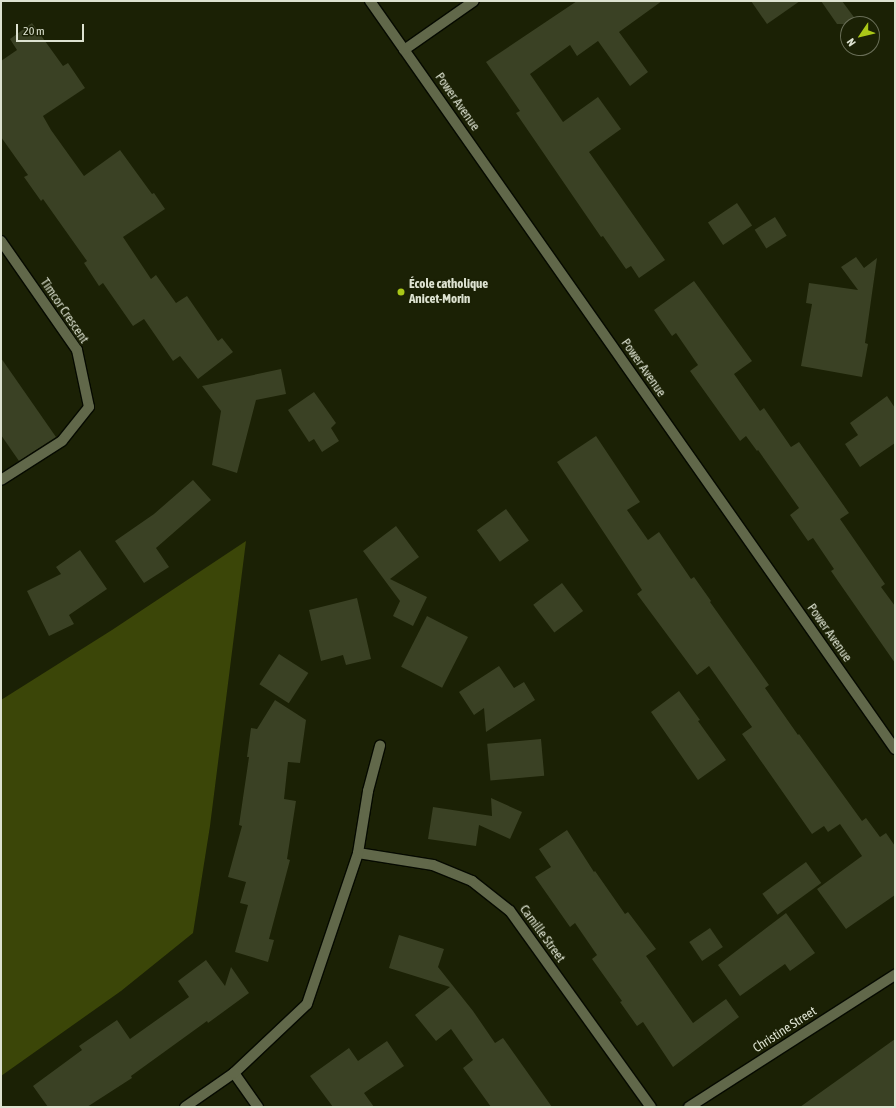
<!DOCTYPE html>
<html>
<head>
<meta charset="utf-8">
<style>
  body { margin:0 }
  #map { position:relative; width:896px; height:1108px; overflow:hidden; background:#1b2105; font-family:"Asap Condensed",sans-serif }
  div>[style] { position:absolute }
  .green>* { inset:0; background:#3b4608 }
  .building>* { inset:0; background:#3a4124; transform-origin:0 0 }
  .roads { filter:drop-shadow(1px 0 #060a00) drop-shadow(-1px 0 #060a00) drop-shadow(0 1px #060a00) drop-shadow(0 -1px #060a00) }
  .minor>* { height:10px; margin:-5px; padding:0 5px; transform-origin:5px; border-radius:5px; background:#61684a }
  .dots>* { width:11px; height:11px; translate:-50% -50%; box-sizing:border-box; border:2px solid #1b2105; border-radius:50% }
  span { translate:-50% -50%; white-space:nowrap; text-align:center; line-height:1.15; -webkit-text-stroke:4px #1b2105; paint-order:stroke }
  .street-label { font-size:13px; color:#dde2d1 }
  .poi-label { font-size:13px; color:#dde2d1; font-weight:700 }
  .left { translate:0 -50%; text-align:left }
  .frame { position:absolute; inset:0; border:2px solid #dde2d1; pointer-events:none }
  .north { position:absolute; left:840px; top:16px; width:40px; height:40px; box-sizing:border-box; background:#1b2105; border:1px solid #696e57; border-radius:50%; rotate:235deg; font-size:11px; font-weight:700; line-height:16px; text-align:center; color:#dde2d1 }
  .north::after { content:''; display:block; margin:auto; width:14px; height:18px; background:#aac718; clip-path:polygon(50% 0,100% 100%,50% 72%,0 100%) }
  .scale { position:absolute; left:16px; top:24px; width:68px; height:18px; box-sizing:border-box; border:2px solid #dde2d1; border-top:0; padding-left:5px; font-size:12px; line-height:14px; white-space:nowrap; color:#dde2d1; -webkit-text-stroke:3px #1b2105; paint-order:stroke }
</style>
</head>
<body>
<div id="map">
  <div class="green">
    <div style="clip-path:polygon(246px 541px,210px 826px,193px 933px,121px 991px,1px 1076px,1px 700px,112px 630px)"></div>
  </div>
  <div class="building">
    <div style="clip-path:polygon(577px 1px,662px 1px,619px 32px,648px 72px,630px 86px,598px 41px,577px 56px,570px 45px,530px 74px,563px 122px,598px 97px,621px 129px,589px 152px,665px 260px,639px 278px,631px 266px,626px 269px,603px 236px,601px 237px,516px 113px,520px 111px,486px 62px)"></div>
    <div style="clip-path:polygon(751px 1px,800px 1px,767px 24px)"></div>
    <div style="clip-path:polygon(821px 1px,842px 1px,859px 24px,837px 24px)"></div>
    <div style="clip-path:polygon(32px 23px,63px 66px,68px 63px,85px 88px,43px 116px,51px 130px,84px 176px,120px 150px,152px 194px,154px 193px,165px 209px,123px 237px,151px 279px,156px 275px,176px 303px,187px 296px,218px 341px,222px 338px,233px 352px,198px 379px,180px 356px,173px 361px,144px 319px,133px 326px,103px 283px,99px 286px,84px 263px,87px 261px,43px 199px,41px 201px,24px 177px,28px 175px,1px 137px,1px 61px,17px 50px,10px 39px)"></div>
    <div style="left:737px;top:203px;width:27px;height:35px;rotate:56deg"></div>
    <div style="left:775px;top:217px;width:22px;height:24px;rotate:58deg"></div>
    <div style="clip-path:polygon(856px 257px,864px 268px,877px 258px,865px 343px,868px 344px,862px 377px,801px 366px,812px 304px,806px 303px,809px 283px,858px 290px,841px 267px)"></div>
    <div style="clip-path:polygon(694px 281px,752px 361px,734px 374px,760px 411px,764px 408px,791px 447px,799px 442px,849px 513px,840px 519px,885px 584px,881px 587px,895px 606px,895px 663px,831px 571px,834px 569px,813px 538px,808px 541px,790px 515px,799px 508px,758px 450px,757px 451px,746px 436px,740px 441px,690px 371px,698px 365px,676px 333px,672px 336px,654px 310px)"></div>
    <div style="clip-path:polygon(1px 358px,56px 437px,19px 461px,1px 435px)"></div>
    <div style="clip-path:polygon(281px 369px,286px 394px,256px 400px,237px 473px,212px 465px,221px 411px,202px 386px)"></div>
    <div style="clip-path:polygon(314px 392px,336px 423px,331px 428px,339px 441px,322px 452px,314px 439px,309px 442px,288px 410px)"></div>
    <div style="clip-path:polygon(887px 396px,895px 408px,895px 443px,860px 467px,845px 444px,858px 435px,850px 423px)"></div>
    <div style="clip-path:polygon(596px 436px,640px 502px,627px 510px,648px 540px,659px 532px,691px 579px,694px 577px,711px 601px,710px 602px,769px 685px,765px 688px,798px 735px,799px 734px,862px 821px,866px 818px,880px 837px,886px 833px,895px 846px,895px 895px,846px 929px,817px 889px,862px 856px,840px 824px,828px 832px,824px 826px,812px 834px,742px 734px,752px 727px,709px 666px,697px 675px,637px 594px,642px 590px,557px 462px)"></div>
    <div style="clip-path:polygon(193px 480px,211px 500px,156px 548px,169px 567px,144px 583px,115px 541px,154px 514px)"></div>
    <div style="left:506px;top:509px;width:39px;height:36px;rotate:54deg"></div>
    <div style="clip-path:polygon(396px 526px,419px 557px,390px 579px,427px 597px,413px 626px,393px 616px,400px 601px,363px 551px)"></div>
    <div style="clip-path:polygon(80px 550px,107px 589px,69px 615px,74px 624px,49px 636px,27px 591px,61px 574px,56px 567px)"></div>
    <div style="left:562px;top:583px;width:35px;height:36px;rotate:53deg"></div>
    <div style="clip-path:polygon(357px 598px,371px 659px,346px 665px,343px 655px,321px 661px,309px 610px)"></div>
    <div style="left:427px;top:616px;width:46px;height:57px;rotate:27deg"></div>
    <div style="left:279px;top:654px;width:35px;height:36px;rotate:33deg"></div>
    <div style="clip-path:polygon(499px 666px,514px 688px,524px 682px,535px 700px,486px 732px,484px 708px,474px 715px,459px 692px)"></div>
    <div style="clip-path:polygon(679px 691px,700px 720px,698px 721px,726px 760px,698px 780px,651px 712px)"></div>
    <div style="clip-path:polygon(275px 700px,306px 720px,300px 763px,288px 762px,284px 799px,296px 801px,287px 859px,290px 860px,269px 939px,274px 940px,268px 962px,235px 952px,248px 905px,240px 903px,246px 882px,228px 877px,242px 826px,239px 825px,249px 757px,247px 757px,251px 728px,257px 729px)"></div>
    <div style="left:541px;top:739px;width:37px;height:54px;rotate:85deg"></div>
    <div style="clip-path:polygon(491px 798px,522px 812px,510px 839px,479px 825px,476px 846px,428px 839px,433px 807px,492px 816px)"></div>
    <div style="clip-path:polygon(567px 830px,594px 872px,595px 871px,625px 914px,628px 912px,656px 949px,646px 956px,693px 1023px,726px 999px,739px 1017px,673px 1067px,643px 1022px,637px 1026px,620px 1002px,622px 1001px,592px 959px,597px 955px,575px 923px,570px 927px,535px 877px,551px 867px,539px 849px)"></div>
    <div style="left:806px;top:862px;width:26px;height:54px;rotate:54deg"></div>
    <div style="clip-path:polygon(786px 913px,815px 953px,790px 971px,785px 964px,740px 996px,718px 965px)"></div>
    <div style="left:710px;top:928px;width:23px;height:25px;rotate:56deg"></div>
    <div style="clip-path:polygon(399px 935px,444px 949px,438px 967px,473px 1011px,495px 1043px,503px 1038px,552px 1107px,491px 1107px,463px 1068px,473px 1060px,451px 1029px,436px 1041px,415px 1015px,450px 987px,389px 968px)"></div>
    <div style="clip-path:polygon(206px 960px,225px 986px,231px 967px,249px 993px,208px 1023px,207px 1021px,131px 1076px,132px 1078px,87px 1107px,48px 1107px,33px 1086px,82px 1050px,79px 1046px,117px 1020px,130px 1039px,189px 997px,178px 981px)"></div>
    <div style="clip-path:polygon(895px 1039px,895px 1107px,800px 1107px,863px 1062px)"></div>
    <div style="clip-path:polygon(387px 1041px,404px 1066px,364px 1093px,374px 1107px,333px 1107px,310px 1076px,349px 1048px,358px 1061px)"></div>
  </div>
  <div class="roads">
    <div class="minor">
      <div style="left:370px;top:1px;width:914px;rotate:54.94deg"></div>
      <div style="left:404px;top:50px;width:85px;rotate:-35deg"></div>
      <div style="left:1px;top:241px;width:133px;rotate:55.1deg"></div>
      <div style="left:77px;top:350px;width:58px;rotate:78.1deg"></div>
      <div style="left:89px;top:407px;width:43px;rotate:128.5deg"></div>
      <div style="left:62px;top:441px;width:72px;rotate:147.4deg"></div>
      <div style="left:358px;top:853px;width:76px;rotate:9.1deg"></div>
      <div style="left:433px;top:865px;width:42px;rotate:22.3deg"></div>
      <div style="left:472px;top:881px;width:48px;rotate:38.3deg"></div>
      <div style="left:510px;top:911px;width:241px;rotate:54.3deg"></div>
      <div style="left:234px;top:1073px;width:42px;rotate:54.8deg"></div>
      <div style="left:185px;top:1107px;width:60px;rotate:-34.8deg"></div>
      <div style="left:234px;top:1073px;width:100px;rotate:-43.4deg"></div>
      <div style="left:307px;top:1004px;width:159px;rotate:-71.3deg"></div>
      <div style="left:358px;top:853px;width:63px;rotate:-80.8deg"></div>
      <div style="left:368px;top:791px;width:47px;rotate:-75.1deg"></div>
      <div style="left:689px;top:1107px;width:245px;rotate:-32.7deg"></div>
    </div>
  </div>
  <div class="dots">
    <div style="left:401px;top:292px;background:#aac718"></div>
  </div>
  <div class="street-label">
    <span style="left:457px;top:102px;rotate:55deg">Power Avenue</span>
    <span style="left:64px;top:311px;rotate:56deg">Timcor Crescent</span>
    <span style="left:643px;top:368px;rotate:55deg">Power Avenue</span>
    <span style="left:829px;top:633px;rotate:55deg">Power Avenue</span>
    <span style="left:542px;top:934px;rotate:54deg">Camille Street</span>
    <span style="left:785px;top:1030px;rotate:-33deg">Christine Street</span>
  </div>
  <div class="poi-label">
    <span class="left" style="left:409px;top:292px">École catholique<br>Anicet-Morin</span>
  </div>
  <div class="frame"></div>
  <div class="north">N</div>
  <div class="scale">20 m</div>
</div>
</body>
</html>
